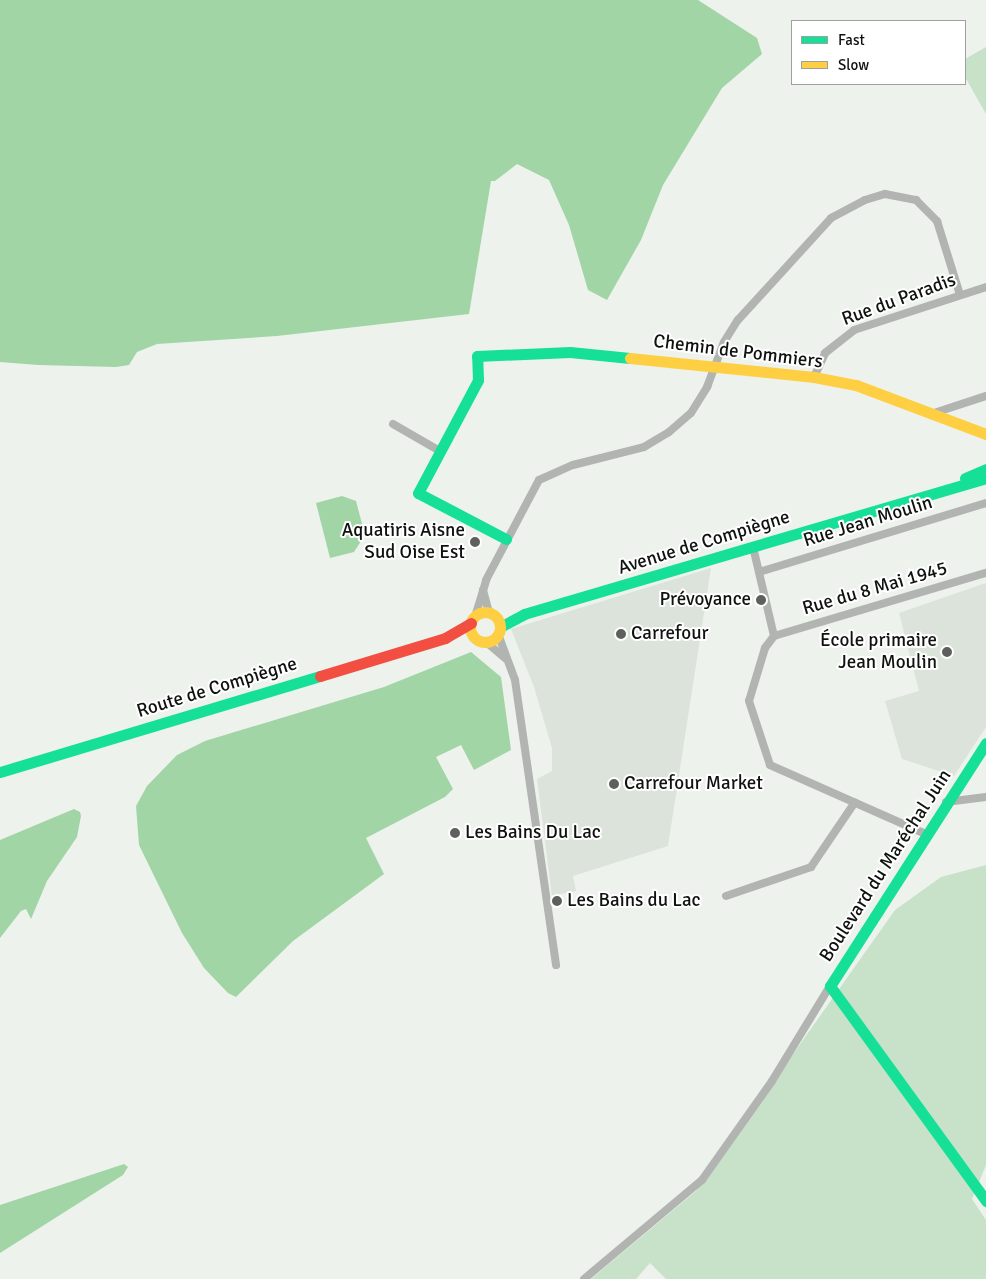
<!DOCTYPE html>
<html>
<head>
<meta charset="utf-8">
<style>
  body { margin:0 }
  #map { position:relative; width:986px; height:1279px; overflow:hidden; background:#edf2ed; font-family:Signika,sans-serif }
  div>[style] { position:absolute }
  .built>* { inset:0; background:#dbe3db }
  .green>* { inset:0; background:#c8e2c9 }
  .water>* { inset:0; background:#a2d5a6 }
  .street>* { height:8px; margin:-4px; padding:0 4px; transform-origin:4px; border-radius:4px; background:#b2b4b2 }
  .fast>* { height:11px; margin:-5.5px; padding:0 5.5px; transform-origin:5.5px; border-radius:5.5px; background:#16e098 }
  .slow>* { height:11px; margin:-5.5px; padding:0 5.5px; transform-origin:5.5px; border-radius:5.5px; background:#ffcf43 }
  .slow>.ring { margin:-5.5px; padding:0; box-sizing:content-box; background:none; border:11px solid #ffcf43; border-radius:50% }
  .jam>* { height:11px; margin:-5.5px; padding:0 5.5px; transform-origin:5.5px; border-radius:5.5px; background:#f24e42 }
  .dots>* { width:14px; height:14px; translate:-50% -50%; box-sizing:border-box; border:2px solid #fff; border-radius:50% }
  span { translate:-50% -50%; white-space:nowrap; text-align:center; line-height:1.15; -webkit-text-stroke:4px #fff; paint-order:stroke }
  .street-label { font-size:19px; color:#101210 }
  .poi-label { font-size:19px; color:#101210 }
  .right { translate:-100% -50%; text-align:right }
  .left { translate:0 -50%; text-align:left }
  .legend { position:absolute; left:791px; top:20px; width:175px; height:65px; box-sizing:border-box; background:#fff; border:1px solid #9fa09f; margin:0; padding:6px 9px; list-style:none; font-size:15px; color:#101210 }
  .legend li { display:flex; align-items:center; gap:10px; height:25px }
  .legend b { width:25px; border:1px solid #9fa09f }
</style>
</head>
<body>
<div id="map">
  <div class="built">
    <div style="clip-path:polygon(711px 568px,668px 846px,573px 876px,576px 891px,552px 896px,537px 779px,552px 771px,552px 748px,534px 687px,511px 629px)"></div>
    <div style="clip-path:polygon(986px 583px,986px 727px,954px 776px,902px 759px,885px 701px,919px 691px,899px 613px)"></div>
  </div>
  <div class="green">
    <div style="clip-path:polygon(986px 47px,986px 114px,965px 77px,965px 59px)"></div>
    <div style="clip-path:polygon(986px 865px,986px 1165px,972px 1199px,986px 1220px,986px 1279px,666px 1279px,650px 1263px,636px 1279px,591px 1279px,696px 1191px,895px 910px,941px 877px)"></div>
  </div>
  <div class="water">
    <div style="clip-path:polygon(0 0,698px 0,757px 38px,762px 54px,722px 88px,663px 185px,641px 240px,607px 300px,588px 290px,569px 225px,549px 180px,517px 164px,495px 181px,491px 181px,469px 314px,277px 336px,157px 344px,137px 352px,129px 365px,116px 367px,38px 365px,0 362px)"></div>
    <div style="clip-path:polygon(342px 496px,356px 501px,365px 535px,354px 552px,330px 558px,316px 503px)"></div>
    <div style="clip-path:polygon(471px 652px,501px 677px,511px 750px,474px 770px,461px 745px,436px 757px,453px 789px,445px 797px,366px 838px,384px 874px,293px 941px,236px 997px,228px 993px,204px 968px,182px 933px,139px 845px,136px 806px,147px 786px,177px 755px,205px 741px,384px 687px)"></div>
    <div style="clip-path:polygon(74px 809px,80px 812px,81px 816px,77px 837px,47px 881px,31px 919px,26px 909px,21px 911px,0 938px,0 840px)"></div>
    <div style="clip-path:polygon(124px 1164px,128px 1167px,123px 1175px,0 1253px,0 1205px)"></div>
  </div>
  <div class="street">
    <div style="left:814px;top:377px;width:26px;rotate:-65deg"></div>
    <div style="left:825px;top:353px;width:37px;rotate:-38deg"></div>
    <div style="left:854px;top:330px;width:139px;rotate:-18deg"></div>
    <div style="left:934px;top:413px;width:55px;rotate:-18.1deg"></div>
    <div style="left:393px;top:424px;width:54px;rotate:29.9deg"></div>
    <div style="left:753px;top:547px;width:91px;rotate:76.7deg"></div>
    <div style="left:774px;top:636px;width:15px;rotate:127deg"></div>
    <div style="left:765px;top:648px;width:55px;rotate:106.8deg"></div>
    <div style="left:749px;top:701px;width:67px;rotate:71.8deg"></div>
    <div style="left:770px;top:765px;width:171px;rotate:23.9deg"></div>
    <div style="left:759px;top:572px;width:237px;rotate:-16.9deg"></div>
    <div style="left:483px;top:590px;width:24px;rotate:75deg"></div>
    <div style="left:475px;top:617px;width:39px;rotate:-73deg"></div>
    <div style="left:486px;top:580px;width:113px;rotate:-62.1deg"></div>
    <div style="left:539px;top:480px;width:37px;rotate:-24deg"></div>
    <div style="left:573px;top:465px;width:73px;rotate:-14.2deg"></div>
    <div style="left:644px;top:447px;width:29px;rotate:-31deg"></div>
    <div style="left:669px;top:432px;width:29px;rotate:-41deg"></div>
    <div style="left:691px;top:413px;width:31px;rotate:-58deg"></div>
    <div style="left:707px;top:387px;width:48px;rotate:-69.3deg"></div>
    <div style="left:724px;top:342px;width:26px;rotate:-58deg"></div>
    <div style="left:738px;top:320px;width:138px;rotate:-47.6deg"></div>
    <div style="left:831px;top:218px;width:38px;rotate:-28deg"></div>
    <div style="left:865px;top:200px;width:21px;rotate:-17deg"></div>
    <div style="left:885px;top:194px;width:32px;rotate:11deg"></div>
    <div style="left:916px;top:200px;width:30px;rotate:45deg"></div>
    <div style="left:937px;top:221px;width:77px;rotate:72.7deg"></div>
    <div style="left:498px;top:634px;width:49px;rotate:69.7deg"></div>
    <div style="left:515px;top:680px;width:288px;rotate:81.8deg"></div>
    <div style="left:774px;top:636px;width:221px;rotate:-16.6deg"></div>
    <div style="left:486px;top:642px;width:25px;rotate:40deg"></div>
    <div style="left:946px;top:802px;width:40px;rotate:-7.1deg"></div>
    <div style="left:726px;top:896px;width:90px;rotate:-18.8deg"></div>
    <div style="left:811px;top:867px;width:78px;rotate:-55.9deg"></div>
    <div style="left:584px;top:1279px;width:154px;rotate:-40deg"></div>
    <div style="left:702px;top:1180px;width:121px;rotate:-54.7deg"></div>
    <div style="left:772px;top:1081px;width:111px;rotate:-58.6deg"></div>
  </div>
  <div class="fast">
    <div style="left:965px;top:478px;width:23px;rotate:-23deg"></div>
    <div style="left:506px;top:539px;width:99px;rotate:-152.4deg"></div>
    <div style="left:418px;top:493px;width:128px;rotate:-62deg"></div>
    <div style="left:478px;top:380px;width:24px;rotate:-92deg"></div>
    <div style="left:477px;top:356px;width:93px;rotate:-2.5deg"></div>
    <div style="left:570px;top:352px;width:60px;rotate:5.7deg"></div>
    <div style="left:500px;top:627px;width:27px;rotate:-28deg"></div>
    <div style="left:524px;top:614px;width:482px;rotate:-16.4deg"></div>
    <div style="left:986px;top:743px;width:289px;rotate:122.7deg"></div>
    <div style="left:830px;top:986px;width:266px;rotate:54deg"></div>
    <div style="left:0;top:772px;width:334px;rotate:-16.7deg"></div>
  </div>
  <div class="slow">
    <div style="left:630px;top:358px;width:185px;rotate:5.9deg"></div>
    <div style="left:814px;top:377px;width:43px;rotate:10.8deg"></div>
    <div style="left:856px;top:385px;width:139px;rotate:20.7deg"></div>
    <div class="ring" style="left:470px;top:612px;width:19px;height:19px"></div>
  </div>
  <div class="jam">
    <div style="left:320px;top:676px;width:131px;rotate:-16.9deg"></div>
    <div style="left:445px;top:638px;width:30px;rotate:-30deg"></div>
  </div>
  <div class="dots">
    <div style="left:475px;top:542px;background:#5d605d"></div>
    <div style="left:761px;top:600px;background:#5d605d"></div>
    <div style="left:621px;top:634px;background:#5d605d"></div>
    <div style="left:947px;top:652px;background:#5d605d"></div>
    <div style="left:614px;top:784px;background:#5d605d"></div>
    <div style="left:455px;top:833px;background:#5d605d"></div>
    <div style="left:557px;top:901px;background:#5d605d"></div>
  </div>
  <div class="street-label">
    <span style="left:899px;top:300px;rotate:-20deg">Rue du Paradis</span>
    <span style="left:738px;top:352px;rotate:7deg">Chemin de Pommiers</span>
    <span style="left:868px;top:522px;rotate:-17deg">Rue Jean Moulin</span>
    <span style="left:704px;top:543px;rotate:-17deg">Avenue de Compiègne</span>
    <span style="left:875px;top:589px;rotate:-16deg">Rue du 8 Mai 1945</span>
    <span style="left:217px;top:688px;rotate:-17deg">Route de Compiègne</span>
    <span style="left:886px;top:866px;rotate:-57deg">Boulevard du Maréchal Juin</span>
  </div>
  <div class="poi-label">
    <span class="right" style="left:465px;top:542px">Aquatiris Aisne<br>Sud Oise Est</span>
    <span class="right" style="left:751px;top:600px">Prévoyance</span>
    <span class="left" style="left:631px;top:634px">Carrefour</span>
    <span class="right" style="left:937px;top:652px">École primaire<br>Jean Moulin</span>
    <span class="left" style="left:624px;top:784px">Carrefour Market</span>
    <span class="left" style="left:465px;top:833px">Les Bains Du Lac</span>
    <span class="left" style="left:567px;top:901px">Les Bains du Lac</span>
  </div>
  <ul class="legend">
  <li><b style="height:6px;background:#16e098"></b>Fast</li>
  <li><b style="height:6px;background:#ffcf43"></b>Slow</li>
  </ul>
</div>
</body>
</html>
